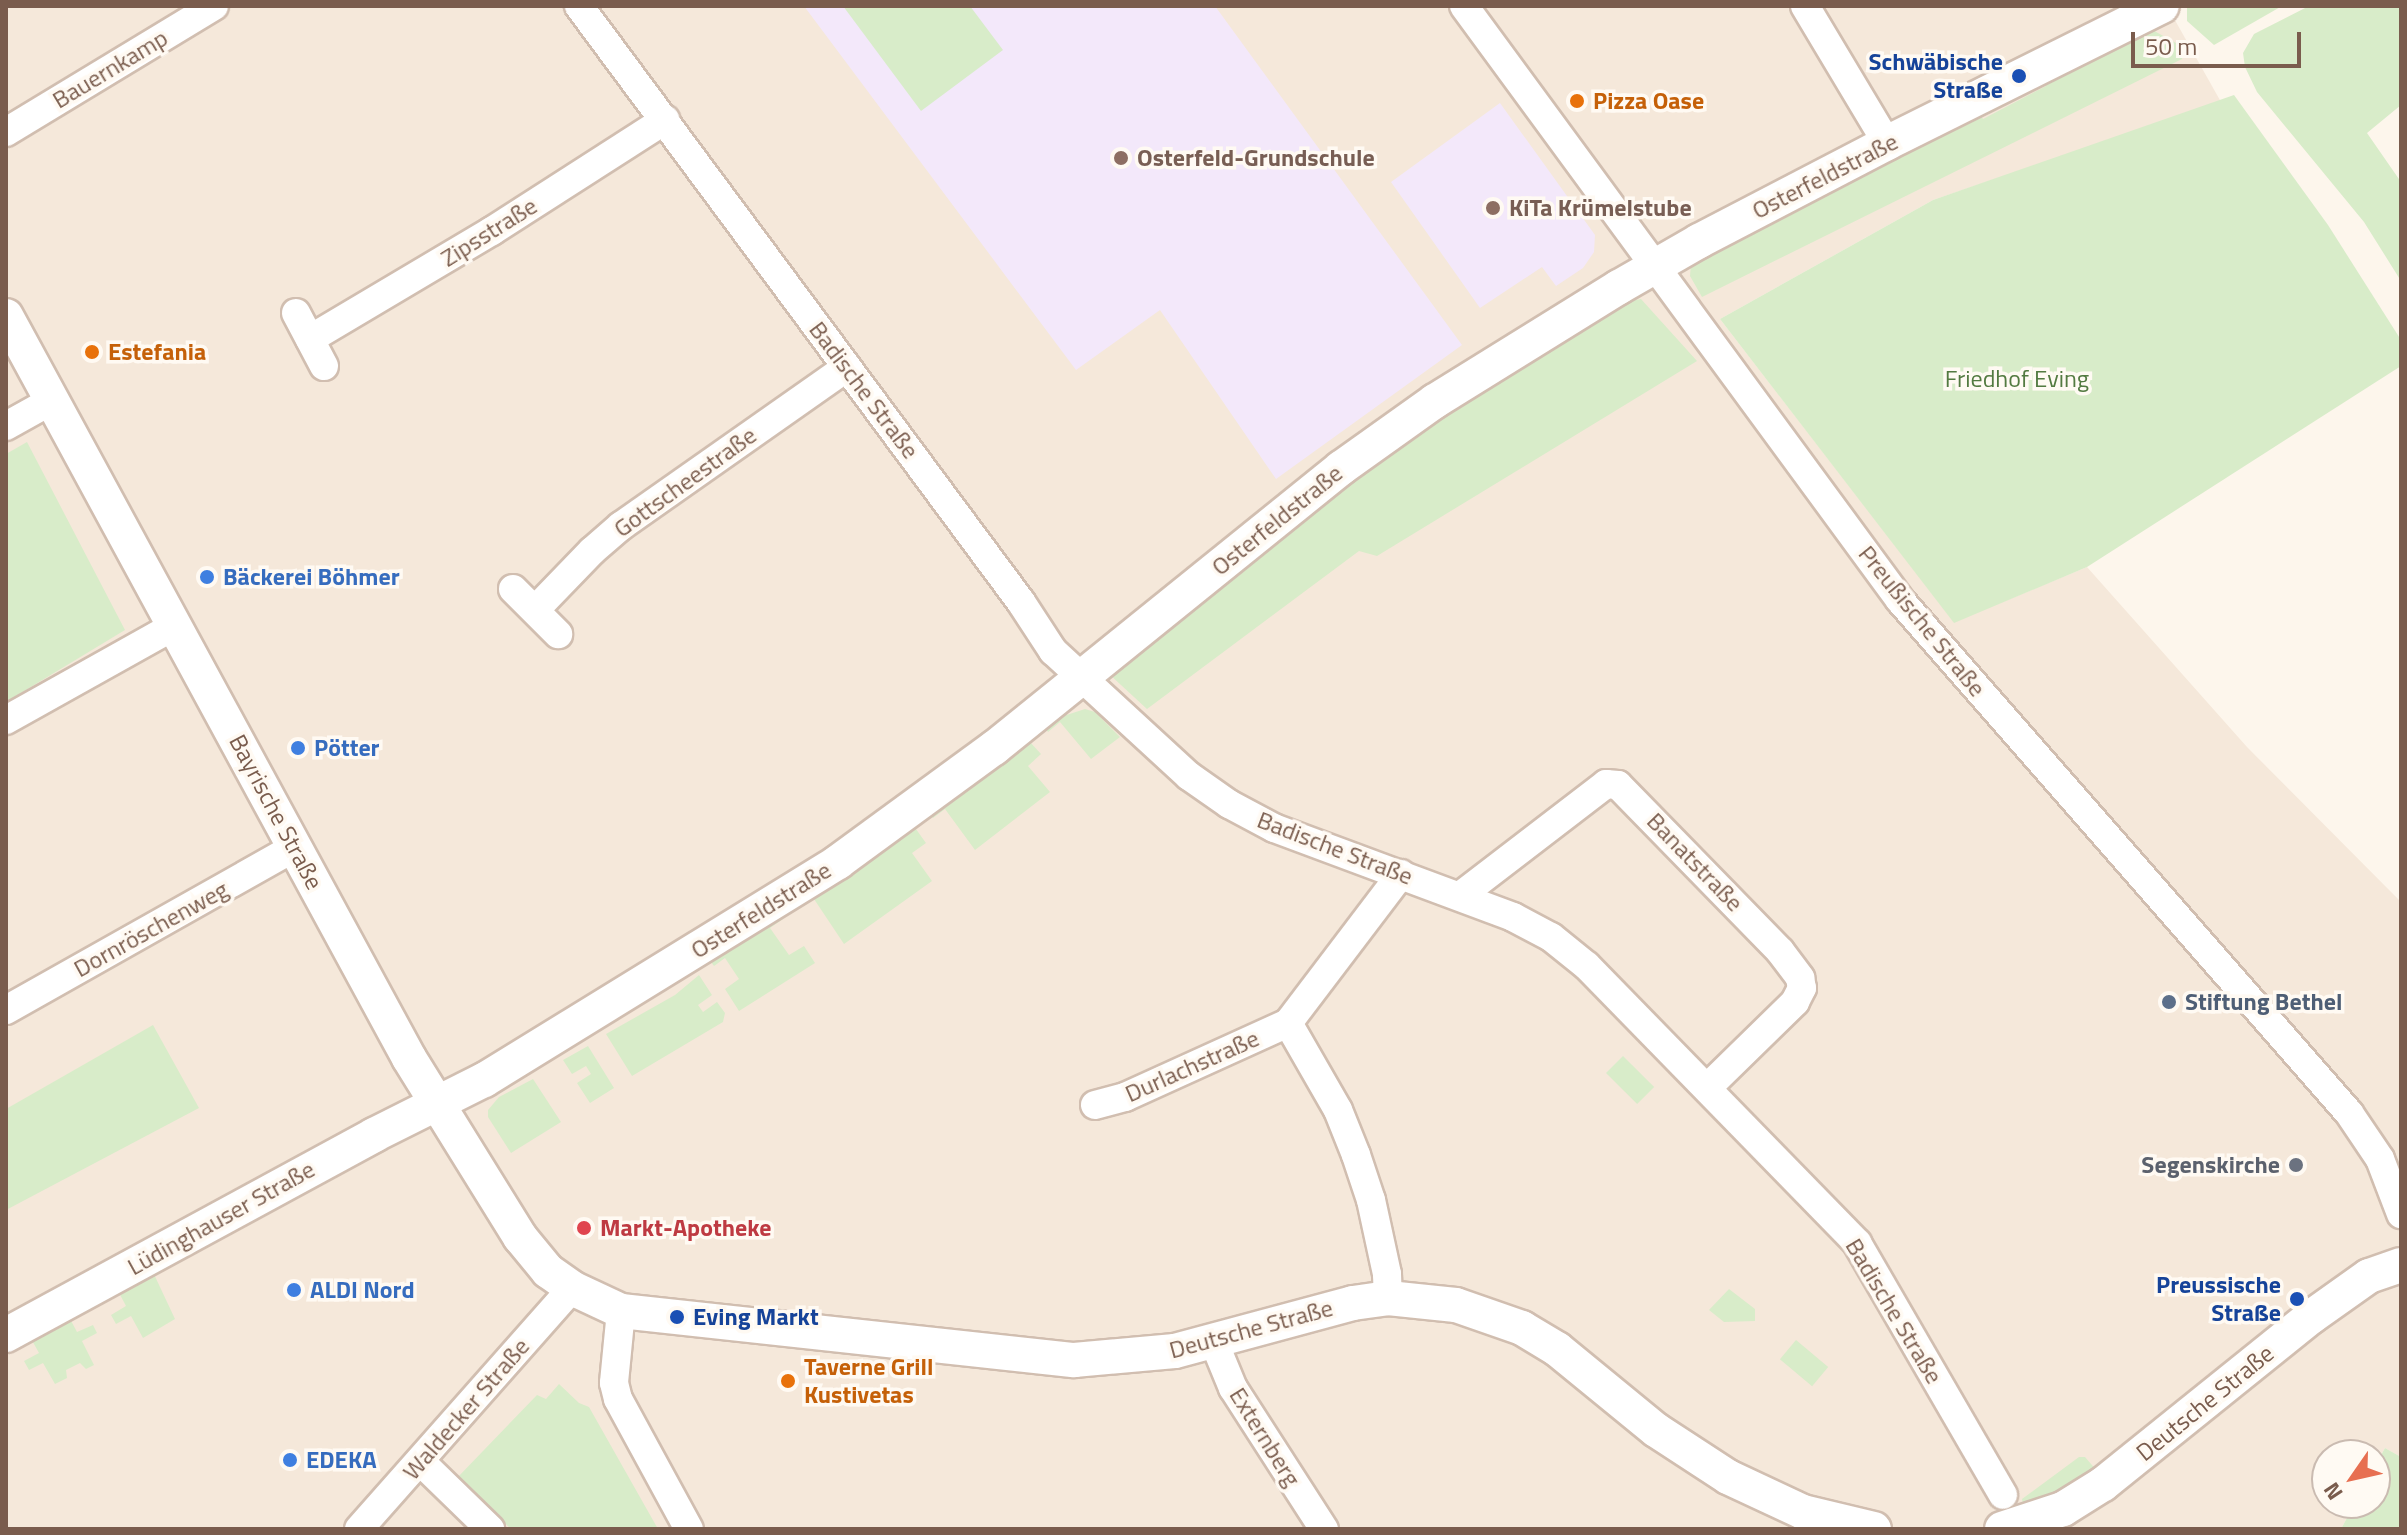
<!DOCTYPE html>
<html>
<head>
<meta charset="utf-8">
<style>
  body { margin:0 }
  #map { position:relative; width:2407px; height:1535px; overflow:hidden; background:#fdf6ec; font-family:"Titillium Web",sans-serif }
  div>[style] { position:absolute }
  .residential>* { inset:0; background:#f5e8da }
  .education>* { inset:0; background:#f3e8fa }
  .green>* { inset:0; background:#d8ecc9; transform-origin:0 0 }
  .roads { filter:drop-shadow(2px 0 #d1beb0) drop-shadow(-2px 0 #d1beb0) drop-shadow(0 2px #d1beb0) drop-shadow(0 -2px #d1beb0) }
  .minor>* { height:28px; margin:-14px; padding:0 14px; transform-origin:14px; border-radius:14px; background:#fff }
  .tertiary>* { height:34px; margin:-17px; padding:0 17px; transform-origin:17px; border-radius:17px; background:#fff }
  .dots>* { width:22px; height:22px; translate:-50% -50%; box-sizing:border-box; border:4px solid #fffaf3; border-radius:50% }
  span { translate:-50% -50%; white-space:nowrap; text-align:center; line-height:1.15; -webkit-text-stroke:7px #fffaf3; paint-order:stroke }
  .transit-label { font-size:24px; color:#164399; font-weight:700 }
  .right { translate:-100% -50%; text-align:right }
  .left { translate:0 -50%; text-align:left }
  .street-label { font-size:24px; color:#7a5c4d }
  .food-label { font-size:24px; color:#c56008; font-weight:700 }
  .education-label { font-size:24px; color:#785e54; font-weight:700 }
  .park-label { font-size:24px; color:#537a41 }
  .shop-label { font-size:24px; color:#366cbe; font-weight:700 }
  .service-label { font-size:24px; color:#4e5e75; font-weight:700 }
  .worship-label { font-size:24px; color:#5b616d; font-weight:700 }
  .health-label { font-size:24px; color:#be3a42; font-weight:700 }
  .frame { position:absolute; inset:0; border:8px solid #7a5c4d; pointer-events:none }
  .north { position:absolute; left:2311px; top:1439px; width:80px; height:80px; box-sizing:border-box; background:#fffaf3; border:2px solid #cabbb1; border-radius:50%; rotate:236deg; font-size:22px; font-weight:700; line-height:32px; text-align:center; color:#7a5c4d }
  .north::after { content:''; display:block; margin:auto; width:28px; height:36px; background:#e76f51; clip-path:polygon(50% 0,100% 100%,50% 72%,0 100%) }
  .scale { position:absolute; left:2131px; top:32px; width:170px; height:36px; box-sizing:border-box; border:4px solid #7a5c4d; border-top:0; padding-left:10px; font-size:24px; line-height:28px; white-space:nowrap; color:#7a5c4d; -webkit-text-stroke:6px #fffaf3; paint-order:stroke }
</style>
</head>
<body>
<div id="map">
  <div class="residential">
    <div style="clip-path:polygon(6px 6px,2167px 6px,2221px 102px,1933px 200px,1720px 319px,1954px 622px,2087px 567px,2247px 747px,2401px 902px,2401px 1457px,2385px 1448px,2375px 1466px,2375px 1455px,2327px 1455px,2327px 1503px,2355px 1503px,2341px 1529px,6px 1529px)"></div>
  </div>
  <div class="education">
    <div style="clip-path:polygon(804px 6px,1215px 6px,1462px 345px,1276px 479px,1160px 310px,1076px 370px)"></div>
    <div style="clip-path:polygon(1500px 103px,1595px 235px,1594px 252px,1583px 268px,1556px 286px,1542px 267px,1480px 308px,1391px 182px)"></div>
  </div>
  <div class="green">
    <div style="clip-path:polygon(843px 6px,970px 6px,1003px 50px,921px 111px)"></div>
    <div style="clip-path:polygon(2192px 6px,2282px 6px,2214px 45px,2187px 21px,2187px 8px)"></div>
    <div style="clip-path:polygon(2309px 6px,2401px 6px,2401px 105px,2367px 133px,2401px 182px,2401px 281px,2364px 222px,2257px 92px,2245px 67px,2243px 53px,2254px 34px)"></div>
    <div style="clip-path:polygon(2149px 28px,2185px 48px,2182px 59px,1702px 297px,1690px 276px,1691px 264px,1978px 110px,1983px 119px,2046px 86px,2042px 77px)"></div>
    <div style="clip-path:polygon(2234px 95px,2328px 225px,2401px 340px,2401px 366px,2087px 567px,1954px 623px,1720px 319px,1933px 200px)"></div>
    <div style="clip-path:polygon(1641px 299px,1697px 361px,1377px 556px,1359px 551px,1147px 709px,1108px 673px,1329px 499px,1484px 388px,1619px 303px)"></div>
    <div style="clip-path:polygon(27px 442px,125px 630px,6px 702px,6px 454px)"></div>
    <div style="clip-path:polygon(1085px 709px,1095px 712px,1120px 737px,1091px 759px,1060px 722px,1048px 732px,1046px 729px,1045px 722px)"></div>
    <div style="clip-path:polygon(1029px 741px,1041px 754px,1028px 766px,1050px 792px,975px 850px,945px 809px,933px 818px,929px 813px)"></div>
    <div style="clip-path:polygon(913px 825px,926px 843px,912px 853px,932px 881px,844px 944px,814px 899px,799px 909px,797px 906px)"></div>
    <div style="clip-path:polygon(782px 917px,783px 919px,770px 928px,789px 955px,804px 946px,815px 963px,739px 1011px,725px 989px,739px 979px,725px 958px,714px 966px,711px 962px)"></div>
    <div style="clip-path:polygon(699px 975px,712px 995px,698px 1005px,703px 1012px,717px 1002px,725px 1013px,723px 1022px,632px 1076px,606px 1034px,675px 995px)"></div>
    <div style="clip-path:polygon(153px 1025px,199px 1108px,6px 1210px,6px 1109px)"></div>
    <div style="clip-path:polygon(588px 1046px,614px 1088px,590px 1103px,577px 1083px,591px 1074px,586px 1066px,572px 1074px,563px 1060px)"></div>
    <div style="left:1623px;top:1056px;width:44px;height:24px;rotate:45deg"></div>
    <div style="clip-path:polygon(533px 1079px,561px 1122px,511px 1153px,488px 1117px,488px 1110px,499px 1097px)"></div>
    <div style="clip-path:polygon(152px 1270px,175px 1319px,143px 1338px,131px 1316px,116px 1324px,111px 1315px,126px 1306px,117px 1289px)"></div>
    <div style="clip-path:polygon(1729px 1289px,1755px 1309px,1755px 1321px,1724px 1322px,1709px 1310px)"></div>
    <div style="clip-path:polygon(68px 1315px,77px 1332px,93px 1325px,97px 1333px,82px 1341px,94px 1365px,86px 1369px,80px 1363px,66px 1370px,67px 1378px,55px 1384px,43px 1363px,29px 1370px,24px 1361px,39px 1353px,29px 1335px)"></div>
    <div style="left:1796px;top:1340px;width:42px;height:25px;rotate:40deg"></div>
    <div style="clip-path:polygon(559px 1384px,579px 1403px,589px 1407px,658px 1529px,511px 1529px,457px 1478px,537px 1395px,546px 1399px)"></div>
    <div style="clip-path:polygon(2385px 1448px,2401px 1457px,2401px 1529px,2341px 1529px,2355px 1503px,2375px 1503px,2375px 1466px)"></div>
    <div style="clip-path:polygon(2079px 1457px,2085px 1457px,2098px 1472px,2024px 1510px,2022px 1499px)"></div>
  </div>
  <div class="roads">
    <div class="minor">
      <div style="left:579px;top:6px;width:742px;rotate:53.44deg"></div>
      <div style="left:1021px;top:602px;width:59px;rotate:56.9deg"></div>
      <div style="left:1053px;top:651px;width:185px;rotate:42.6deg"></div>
      <div style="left:1189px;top:776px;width:49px;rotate:35deg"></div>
      <div style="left:1229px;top:804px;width:51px;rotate:28.1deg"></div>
      <div style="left:1274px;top:828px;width:255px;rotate:20.4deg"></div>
      <div style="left:1513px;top:917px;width:43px;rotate:27.8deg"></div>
      <div style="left:1551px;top:937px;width:46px;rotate:38.9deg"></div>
      <div style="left:1587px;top:966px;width:387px;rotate:45.7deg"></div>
      <div style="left:1857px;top:1243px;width:291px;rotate:59.9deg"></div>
      <div style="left:1464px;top:6px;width:737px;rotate:53.72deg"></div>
      <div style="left:1900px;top:600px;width:682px;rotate:48.81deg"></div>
      <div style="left:2349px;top:1113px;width:55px;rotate:56deg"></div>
      <div style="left:2380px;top:1159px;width:59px;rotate:69.1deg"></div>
      <div style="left:1805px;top:6px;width:160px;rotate:59.1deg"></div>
      <div style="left:6px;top:132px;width:243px;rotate:-31.2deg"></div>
      <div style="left:296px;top:313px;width:60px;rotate:62.2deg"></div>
      <div style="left:310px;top:339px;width:212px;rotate:-30.7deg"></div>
      <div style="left:492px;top:231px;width:206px;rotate:-32.7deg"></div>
      <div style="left:6px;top:426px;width:51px;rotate:-29.1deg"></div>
      <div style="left:513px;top:589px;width:64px;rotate:45deg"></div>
      <div style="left:535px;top:610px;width:82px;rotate:-46deg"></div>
      <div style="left:592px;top:551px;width:38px;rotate:-41deg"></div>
      <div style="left:621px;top:526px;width:276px;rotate:-35.1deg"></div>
      <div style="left:6px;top:720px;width:193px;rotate:-29.2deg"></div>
      <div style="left:1460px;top:896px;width:184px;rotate:-37.5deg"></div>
      <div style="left:1606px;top:784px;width:12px;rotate:5deg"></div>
      <div style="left:1618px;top:785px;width:232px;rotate:45.7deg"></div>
      <div style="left:1780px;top:951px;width:34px;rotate:53deg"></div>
      <div style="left:1800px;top:978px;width:10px;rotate:79deg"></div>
      <div style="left:1802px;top:988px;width:16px;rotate:117deg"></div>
      <div style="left:1795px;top:1002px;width:123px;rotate:135.7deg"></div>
      <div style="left:6px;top:1010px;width:332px;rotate:-29.4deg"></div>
      <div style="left:1288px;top:1023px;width:100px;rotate:60.1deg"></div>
      <div style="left:1338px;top:1110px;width:48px;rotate:68.2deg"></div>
      <div style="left:1356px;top:1155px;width:47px;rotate:71.6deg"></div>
      <div style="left:1371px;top:1200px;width:76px;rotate:77.8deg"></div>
      <div style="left:1387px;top:1274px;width:24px;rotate:88deg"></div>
      <div style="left:1095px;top:1105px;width:31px;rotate:-15deg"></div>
      <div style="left:1125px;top:1097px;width:179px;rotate:-24.4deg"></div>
      <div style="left:1288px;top:1023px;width:187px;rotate:-52.8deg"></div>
      <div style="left:621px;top:1311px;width:72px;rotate:95.6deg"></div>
      <div style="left:614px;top:1383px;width:16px;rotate:76deg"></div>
      <div style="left:618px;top:1399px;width:148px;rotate:61.4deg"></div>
      <div style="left:1214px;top:1342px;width:50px;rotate:67.6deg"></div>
      <div style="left:1233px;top:1388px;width:168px;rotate:57.2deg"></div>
      <div style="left:420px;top:1461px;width:98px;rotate:44.2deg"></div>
      <div style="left:359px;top:1529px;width:322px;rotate:-48.5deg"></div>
    </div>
    <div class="tertiary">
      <div style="left:6px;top:316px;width:844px;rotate:61.49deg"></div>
      <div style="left:409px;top:1058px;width:211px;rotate:58.2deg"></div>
      <div style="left:520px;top:1237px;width:44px;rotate:50.5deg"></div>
      <div style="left:548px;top:1271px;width:29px;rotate:35deg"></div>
      <div style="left:572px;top:1288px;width:54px;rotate:25.1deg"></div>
      <div style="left:621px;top:1311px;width:456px;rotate:6.2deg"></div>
      <div style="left:1074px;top:1360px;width:101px;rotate:-5.1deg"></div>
      <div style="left:1175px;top:1351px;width:184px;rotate:-15.1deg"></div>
      <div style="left:1353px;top:1303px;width:35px;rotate:-8deg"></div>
      <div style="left:1388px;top:1298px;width:68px;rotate:5.9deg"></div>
      <div style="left:1456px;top:1305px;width:70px;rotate:19.2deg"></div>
      <div style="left:1522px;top:1328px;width:41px;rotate:31deg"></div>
      <div style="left:1557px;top:1349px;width:128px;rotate:39.3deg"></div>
      <div style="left:1656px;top:1430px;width:86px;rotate:33.1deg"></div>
      <div style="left:1728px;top:1477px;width:83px;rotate:25deg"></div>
      <div style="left:1803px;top:1512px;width:73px;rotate:13.5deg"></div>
      <div style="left:6px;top:1335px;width:419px;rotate:-28.5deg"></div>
      <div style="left:374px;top:1135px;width:123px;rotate:-26.6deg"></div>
      <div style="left:484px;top:1080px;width:416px;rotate:-31.6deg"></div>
      <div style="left:838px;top:862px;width:193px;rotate:-36.2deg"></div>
      <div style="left:994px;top:748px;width:446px;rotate:-38.9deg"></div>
      <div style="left:1341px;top:468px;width:115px;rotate:-35.5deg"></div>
      <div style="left:1435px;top:401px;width:216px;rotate:-31.8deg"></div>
      <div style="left:1619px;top:287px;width:92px;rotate:-29.9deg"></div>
      <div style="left:1699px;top:241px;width:212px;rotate:-27.5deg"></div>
      <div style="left:1887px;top:143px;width:307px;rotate:-26.5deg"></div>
      <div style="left:2002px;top:1529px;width:64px;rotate:-18.2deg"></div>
      <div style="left:2063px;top:1509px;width:47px;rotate:-32deg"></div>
      <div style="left:2103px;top:1484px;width:267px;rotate:-38.8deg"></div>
      <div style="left:2311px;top:1317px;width:71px;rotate:-35.3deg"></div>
      <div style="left:2369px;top:1276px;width:34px;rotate:-19deg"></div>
    </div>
  </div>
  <div class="dots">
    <div style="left:2019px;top:76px;background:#1a4fb4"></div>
    <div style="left:1577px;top:101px;background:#e8710a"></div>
    <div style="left:1121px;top:158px;background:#8d6e63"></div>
    <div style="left:1493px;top:208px;background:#8d6e63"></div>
    <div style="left:92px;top:352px;background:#e8710a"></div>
    <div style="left:207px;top:577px;background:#3f7fe0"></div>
    <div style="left:298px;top:748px;background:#3f7fe0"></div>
    <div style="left:2169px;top:1002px;background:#5c6f8a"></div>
    <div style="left:2296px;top:1165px;background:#6b7280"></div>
    <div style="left:584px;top:1228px;background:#e0444e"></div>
    <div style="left:294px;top:1290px;background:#3f7fe0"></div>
    <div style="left:2297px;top:1299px;background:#1a4fb4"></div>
    <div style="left:677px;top:1317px;background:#1a4fb4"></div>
    <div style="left:788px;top:1381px;background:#e8710a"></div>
    <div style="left:290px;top:1460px;background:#3f7fe0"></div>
  </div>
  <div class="transit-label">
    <span class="right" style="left:2003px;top:76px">Schwäbische<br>Straße</span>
    <span class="right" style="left:2281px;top:1299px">Preussische<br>Straße</span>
    <span class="left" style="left:693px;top:1317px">Eving Markt</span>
  </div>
  <div class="street-label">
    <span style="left:110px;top:69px;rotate:-31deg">Bauernkamp</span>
    <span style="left:1825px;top:176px;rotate:-27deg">Osterfeldstraße</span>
    <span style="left:489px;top:232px;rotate:-32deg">Zipsstraße</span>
    <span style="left:864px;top:390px;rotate:53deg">Badische Straße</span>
    <span style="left:685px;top:482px;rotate:-36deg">Gottscheestraße</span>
    <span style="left:1277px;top:520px;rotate:-39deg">Osterfeldstraße</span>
    <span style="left:1922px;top:621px;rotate:51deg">Preußische Straße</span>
    <span style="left:276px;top:812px;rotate:62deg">Bayrische Straße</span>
    <span style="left:1335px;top:848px;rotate:21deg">Badische Straße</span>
    <span style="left:1695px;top:862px;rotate:46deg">Banatstraße</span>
    <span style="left:761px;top:910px;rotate:-32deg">Osterfeldstraße</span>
    <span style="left:151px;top:929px;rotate:-29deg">Dornröschenweg</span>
    <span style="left:1192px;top:1066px;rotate:-24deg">Durlachstraße</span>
    <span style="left:221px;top:1218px;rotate:-29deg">Lüdinghauser Straße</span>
    <span style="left:1894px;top:1311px;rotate:59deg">Badische Straße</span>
    <span style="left:1251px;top:1329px;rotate:-15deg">Deutsche Straße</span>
    <span style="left:2205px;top:1403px;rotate:-39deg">Deutsche Straße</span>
    <span style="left:466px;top:1409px;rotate:-49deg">Waldecker Straße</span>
    <span style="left:1265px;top:1437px;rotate:58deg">Externberg</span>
  </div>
  <div class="food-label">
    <span class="left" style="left:1593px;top:101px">Pizza Oase</span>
    <span class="left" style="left:108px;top:352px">Estefania</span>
    <span class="left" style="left:804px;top:1381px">Taverne Grill<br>Kustivetas</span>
  </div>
  <div class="education-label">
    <span class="left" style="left:1137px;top:158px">Osterfeld-Grundschule</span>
    <span class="left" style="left:1509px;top:208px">KiTa Krümelstube</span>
  </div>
  <div class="park-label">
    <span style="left:2017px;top:379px">Friedhof Eving</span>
  </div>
  <div class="shop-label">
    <span class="left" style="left:223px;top:577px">Bäckerei Böhmer</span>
    <span class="left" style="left:314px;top:748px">Pötter</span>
    <span class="left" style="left:310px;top:1290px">ALDI Nord</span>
    <span class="left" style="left:306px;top:1460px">EDEKA</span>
  </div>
  <div class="service-label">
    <span class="left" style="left:2185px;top:1002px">Stiftung Bethel</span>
  </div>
  <div class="worship-label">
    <span class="right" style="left:2280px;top:1165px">Segenskirche</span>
  </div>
  <div class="health-label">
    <span class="left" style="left:600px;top:1228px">Markt-Apotheke</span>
  </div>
  <div class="frame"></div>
  <div class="north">N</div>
  <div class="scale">50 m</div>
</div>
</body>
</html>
